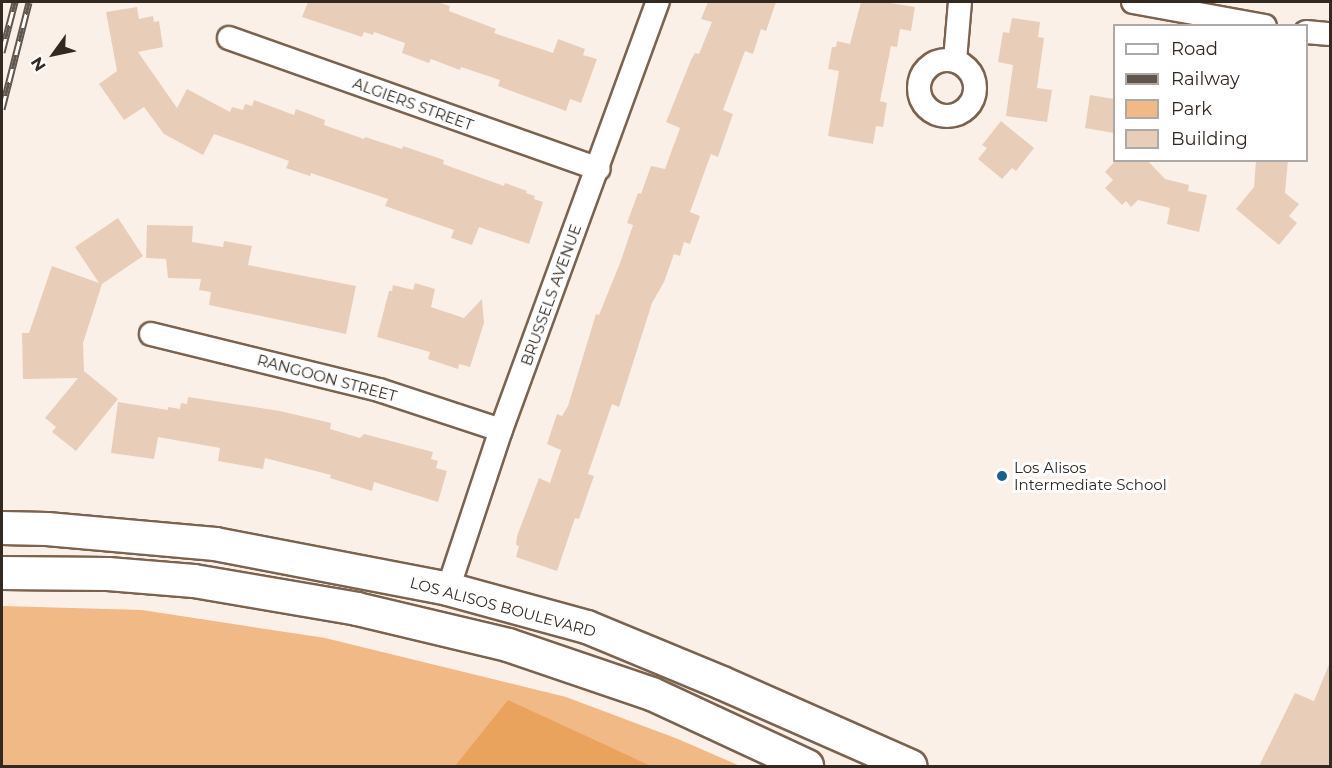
<!DOCTYPE html>
<html>
<head>
<meta charset="utf-8">
<style>
  body { margin:0 }
  #map { position:relative; width:1332px; height:768px; overflow:hidden; background:#fbf0e7; font-family:Montserrat,sans-serif }
  div>[style] { position:absolute }
  .green>* { inset:0; background:#f1b985 }
  .forest>* { inset:0; background:#eaa35d }
  .building>* { inset:0; background:#e8ceb8 }
  .roads { filter:drop-shadow(2px 0 #7a634f) drop-shadow(-2px 0 #7a634f) drop-shadow(0 2px #7a634f) drop-shadow(0 -2px #7a634f) }
  .street>* { height:22px; margin:-11px; padding:0 11px; transform-origin:11px; border-radius:11px; background:#fff }
  .street>.ring { margin:-11px; padding:0; box-sizing:content-box; background:none; border:22px solid #fff; border-radius:50% }
  .secondary>* { height:32px; margin:-16px; padding:0 16px; transform-origin:16px; border-radius:16px; background:#fff }
  .rail>* { height:7px; margin-top:-3.5px; transform-origin:0; background:repeating-linear-gradient(90deg,#fff 0 14px,#60564e 0 28px); box-sizing:border-box; border-block:2px solid #60564e }
  .dots>* { width:16px; height:16px; translate:-50% -50%; box-sizing:border-box; border:3px solid #fff; border-radius:50% }
  span { translate:-50% -50%; white-space:nowrap; text-align:center; line-height:1.15; -webkit-text-stroke:6px #fff; paint-order:stroke }
  .street-label { font-size:15px; color:#332921 }
  .poi-label { font-size:15px; color:#332921 }
  .left { translate:0 -50%; text-align:left }
  .frame { position:absolute; inset:0; border:3px solid #332921; pointer-events:none }
  .legend { position:absolute; left:1113px; top:24px; width:195px; height:138px; box-sizing:border-box; background:#fff; border:2px solid #ada9a6; margin:0; padding:8px 10px; list-style:none; font-size:18px; color:#332921 }
  .legend li { display:flex; align-items:center; gap:12px; height:30px }
  .legend b { width:30px; border:2px solid #ada9a6 }
  .north { position:absolute; left:24px; top:24px; width:60px; height:60px; -webkit-text-stroke:4px #fff; paint-order:stroke; rotate:237deg; font-size:16px; font-weight:700; line-height:24px; text-align:center; color:#332921 }
  .north::after { content:''; display:block; margin:auto; width:21px; height:27px; background:#332921; clip-path:polygon(50% 0,100% 100%,50% 72%,0 100%) }
</style>
</head>
<body>
<div id="map">
  <div class="green">
    <div style="clip-path:polygon(2px 606px,142px 610px,325px 638px,566px 697px,678px 739px,740px 766px,2px 766px)"></div>
  </div>
  <div class="forest">
    <div style="clip-path:polygon(508px 700px,651px 766px,455px 766px)"></div>
  </div>
  <div class="building">
    <div style="clip-path:polygon(308px 2px,437px 2px,450px 6px,449px 11px,496px 29px,494px 33px,553px 53px,558px 39px,585px 49px,583px 55px,597px 59px,581px 103px,570px 99px,566px 111px,498px 86px,500px 80px,461px 67px,460px 70px,431px 59px,429px 63px,402px 53px,405px 43px,374px 32px,373px 35px,364px 32px,362px 37px,302px 17px)"></div>
    <div style="clip-path:polygon(708px 2px,776px 2px,766px 31px,761px 29px,753px 54px,745px 51px,723px 110px,733px 114px,718px 157px,711px 154px,690px 212px,700px 216px,690px 244px,684px 242px,680px 256px,674px 254px,664px 282px,652px 303px,619px 407px,612px 404px,588px 474px,594px 476px,579px 519px,575px 518px,557px 571px,516px 557px,519px 546px,516px 545px,517px 536px,539px 478px,550px 483px,561px 450px,547px 444px,557px 414px,562px 416px,568px 406px,596px 314px,599px 315px,620px 263px,633px 225px,627px 223px,638px 193px,641px 194px,651px 166px,665px 169px,680px 128px,666px 122px,691px 60px,695px 53px,699px 54px,712px 22px,701px 19px)"></div>
    <div style="clip-path:polygon(861px 2px,884px 2px,915px 7px,911px 31px,900px 29px,897px 47px,891px 46px,880px 101px,887px 103px,883px 127px,876px 126px,873px 144px,828px 136px,839px 71px,828px 69px,832px 47px,836px 47px,837px 41px,850px 44px)"></div>
    <div style="clip-path:polygon(137px 7px,139px 19px,153px 16px,154px 22px,159px 21px,163px 47px,138px 52px,177px 108px,187px 89px,230px 112px,232px 107px,243px 110px,245px 104px,252px 106px,254px 100px,294px 115px,296px 109px,325px 120px,324px 125px,364px 139px,365px 137px,402px 149px,403px 146px,444px 160px,443px 164px,504px 186px,505px 183px,527px 191px,526px 193px,535px 196px,534px 199px,543px 202px,529px 244px,479px 227px,472px 245px,451px 238px,454px 230px,385px 206px,388px 199px,311px 173px,310px 176px,286px 168px,289px 161px,214px 134px,203px 155px,164px 134px,144px 107px,124px 120px,99px 84px,117px 71px,106px 12px)"></div>
    <div style="clip-path:polygon(1012px 18px,1040px 22px,1038px 37px,1044px 38px,1037px 88px,1052px 90px,1047px 122px,1006px 116px,1013px 65px,998px 62px,1003px 32px,1009px 33px)"></div>
    <div style="clip-path:polygon(1090px 95px,1114px 99px,1114px 133px,1085px 128px)"></div>
    <div style="clip-path:polygon(1001px 121px,1034px 148px,1016px 171px,1012px 168px,1002px 179px,978px 159px,987px 148px,982px 145px)"></div>
    <div style="clip-path:polygon(1116px 160px,1147px 160px,1165px 179px,1189px 185px,1188px 191px,1207px 195px,1199px 232px,1167px 224px,1170px 208px,1138px 200px,1131px 207px,1126px 201px,1122px 205px,1105px 188px,1113px 180px,1105px 172px)"></div>
    <div style="clip-path:polygon(1256px 160px,1288px 160px,1285px 193px,1299px 204px,1289px 216px,1297px 223px,1279px 245px,1236px 209px,1254px 187px)"></div>
    <div style="clip-path:polygon(118px 218px,143px 256px,102px 284px,83px 343px,84px 371px,118px 399px,76px 451px,52px 432px,56px 427px,45px 418px,78px 378px,23px 379px,22px 333px,29px 333px,52px 266px,99px 283px,75px 247px)"></div>
    <div style="clip-path:polygon(147px 225px,193px 226px,192px 242px,223px 247px,224px 241px,252px 246px,248px 265px,356px 286px,346px 334px,209px 305px,211px 292px,199px 290px,201px 279px,168px 278px,166px 259px,146px 258px)"></div>
    <div style="clip-path:polygon(415px 283px,435px 289px,431px 307px,464px 318px,482px 299px,484px 323px,470px 367px,459px 364px,458px 369px,428px 359px,430px 352px,377px 337px,389px 291px,392px 291px,393px 285px,413px 290px)"></div>
    <div style="clip-path:polygon(188px 397px,280px 411px,331px 423px,330px 429px,360px 438px,364px 434px,433px 452px,431px 459px,438px 461px,436px 468px,447px 471px,438px 502px,374px 482px,372px 491px,330px 478px,331px 475px,265px 458px,263px 469px,218px 461px,220px 448px,158px 437px,154px 459px,111px 453px,118px 402px,168px 410px,168px 407px,180px 409px,181px 403px,187px 404px)"></div>
    <div style="clip-path:polygon(1330px 662px,1330px 766px,1259px 766px,1295px 693px,1314px 701px)"></div>
  </div>
  <div class="roads">
    <div class="street">
      <div style="left:1133px;top:2px;width:134px;rotate:10.3deg"></div>
      <div style="left:1306px;top:32px;width:24px;rotate:5deg"></div>
      <div style="left:229px;top:38px;width:392px;rotate:19.5deg"></div>
      <div class="ring" style="left:919px;top:60px;width:34px;height:34px"></div>
      <div style="left:955px;top:60px;width:58px;rotate:-85.1deg"></div>
      <div style="left:151px;top:334px;width:235px;rotate:13.8deg"></div>
      <div style="left:379px;top:390px;width:128px;rotate:18.2deg"></div>
      <div style="left:448px;top:589px;width:168px;rotate:-71.6deg"></div>
      <div style="left:501px;top:430px;width:456px;rotate:-69.9deg"></div>
    </div>
    <div class="secondary">
      <div style="left:2px;top:528px;width:45px;rotate:1.3deg"></div>
      <div style="left:47px;top:529px;width:169px;rotate:5.1deg"></div>
      <div style="left:215px;top:544px;width:237px;rotate:10.9deg"></div>
      <div style="left:448px;top:589px;width:144px;rotate:15.3deg"></div>
      <div style="left:587px;top:627px;width:146px;rotate:22.5deg"></div>
      <div style="left:722px;top:683px;width:206px;rotate:23.8deg"></div>
      <div style="left:2px;top:573px;width:106px;rotate:0.5deg"></div>
      <div style="left:108px;top:574px;width:86px;rotate:4.7deg"></div>
      <div style="left:194px;top:581px;width:165px;rotate:9.7deg"></div>
      <div style="left:357px;top:609px;width:155px;rotate:13.4deg"></div>
      <div style="left:508px;top:645px;width:152px;rotate:18.8deg"></div>
      <div style="left:652px;top:694px;width:171px;rotate:24.9deg"></div>
    </div>
  </div>
  <div class="rail">
    <div style="left:2px;top:52px;width:52px;rotate:-75.4deg"></div>
    <div style="left:2px;top:109px;width:110px;rotate:-75.8deg"></div>
  </div>
  <div class="dots">
    <div style="left:1002px;top:476px;background:#156395"></div>
  </div>
  <div class="street-label">
    <span style="left:413px;top:104px;rotate:20deg">ALGIERS STREET</span>
    <span style="left:551px;top:295px;rotate:-70deg">BRUSSELS AVENUE</span>
    <span style="left:327px;top:378px;rotate:15deg">RANGOON STREET</span>
    <span style="left:503px;top:607px;rotate:15deg">LOS ALISOS BOULEVARD</span>
  </div>
  <div class="poi-label">
    <span class="left" style="left:1014px;top:476px">Los Alisos<br>Intermediate School</span>
  </div>
  <div class="frame"></div>
  <ul class="legend">
  <li><b style="height:8px;background:#fff"></b>Road</li>
  <li><b style="height:8px;background:#60564e"></b>Railway</li>
  <li><b style="height:16px;background:#f1b985"></b>Park</li>
  <li><b style="height:16px;background:#e8ceb8"></b>Building</li>
  </ul>
  <div class="north">N</div>
</div>
</body>
</html>
